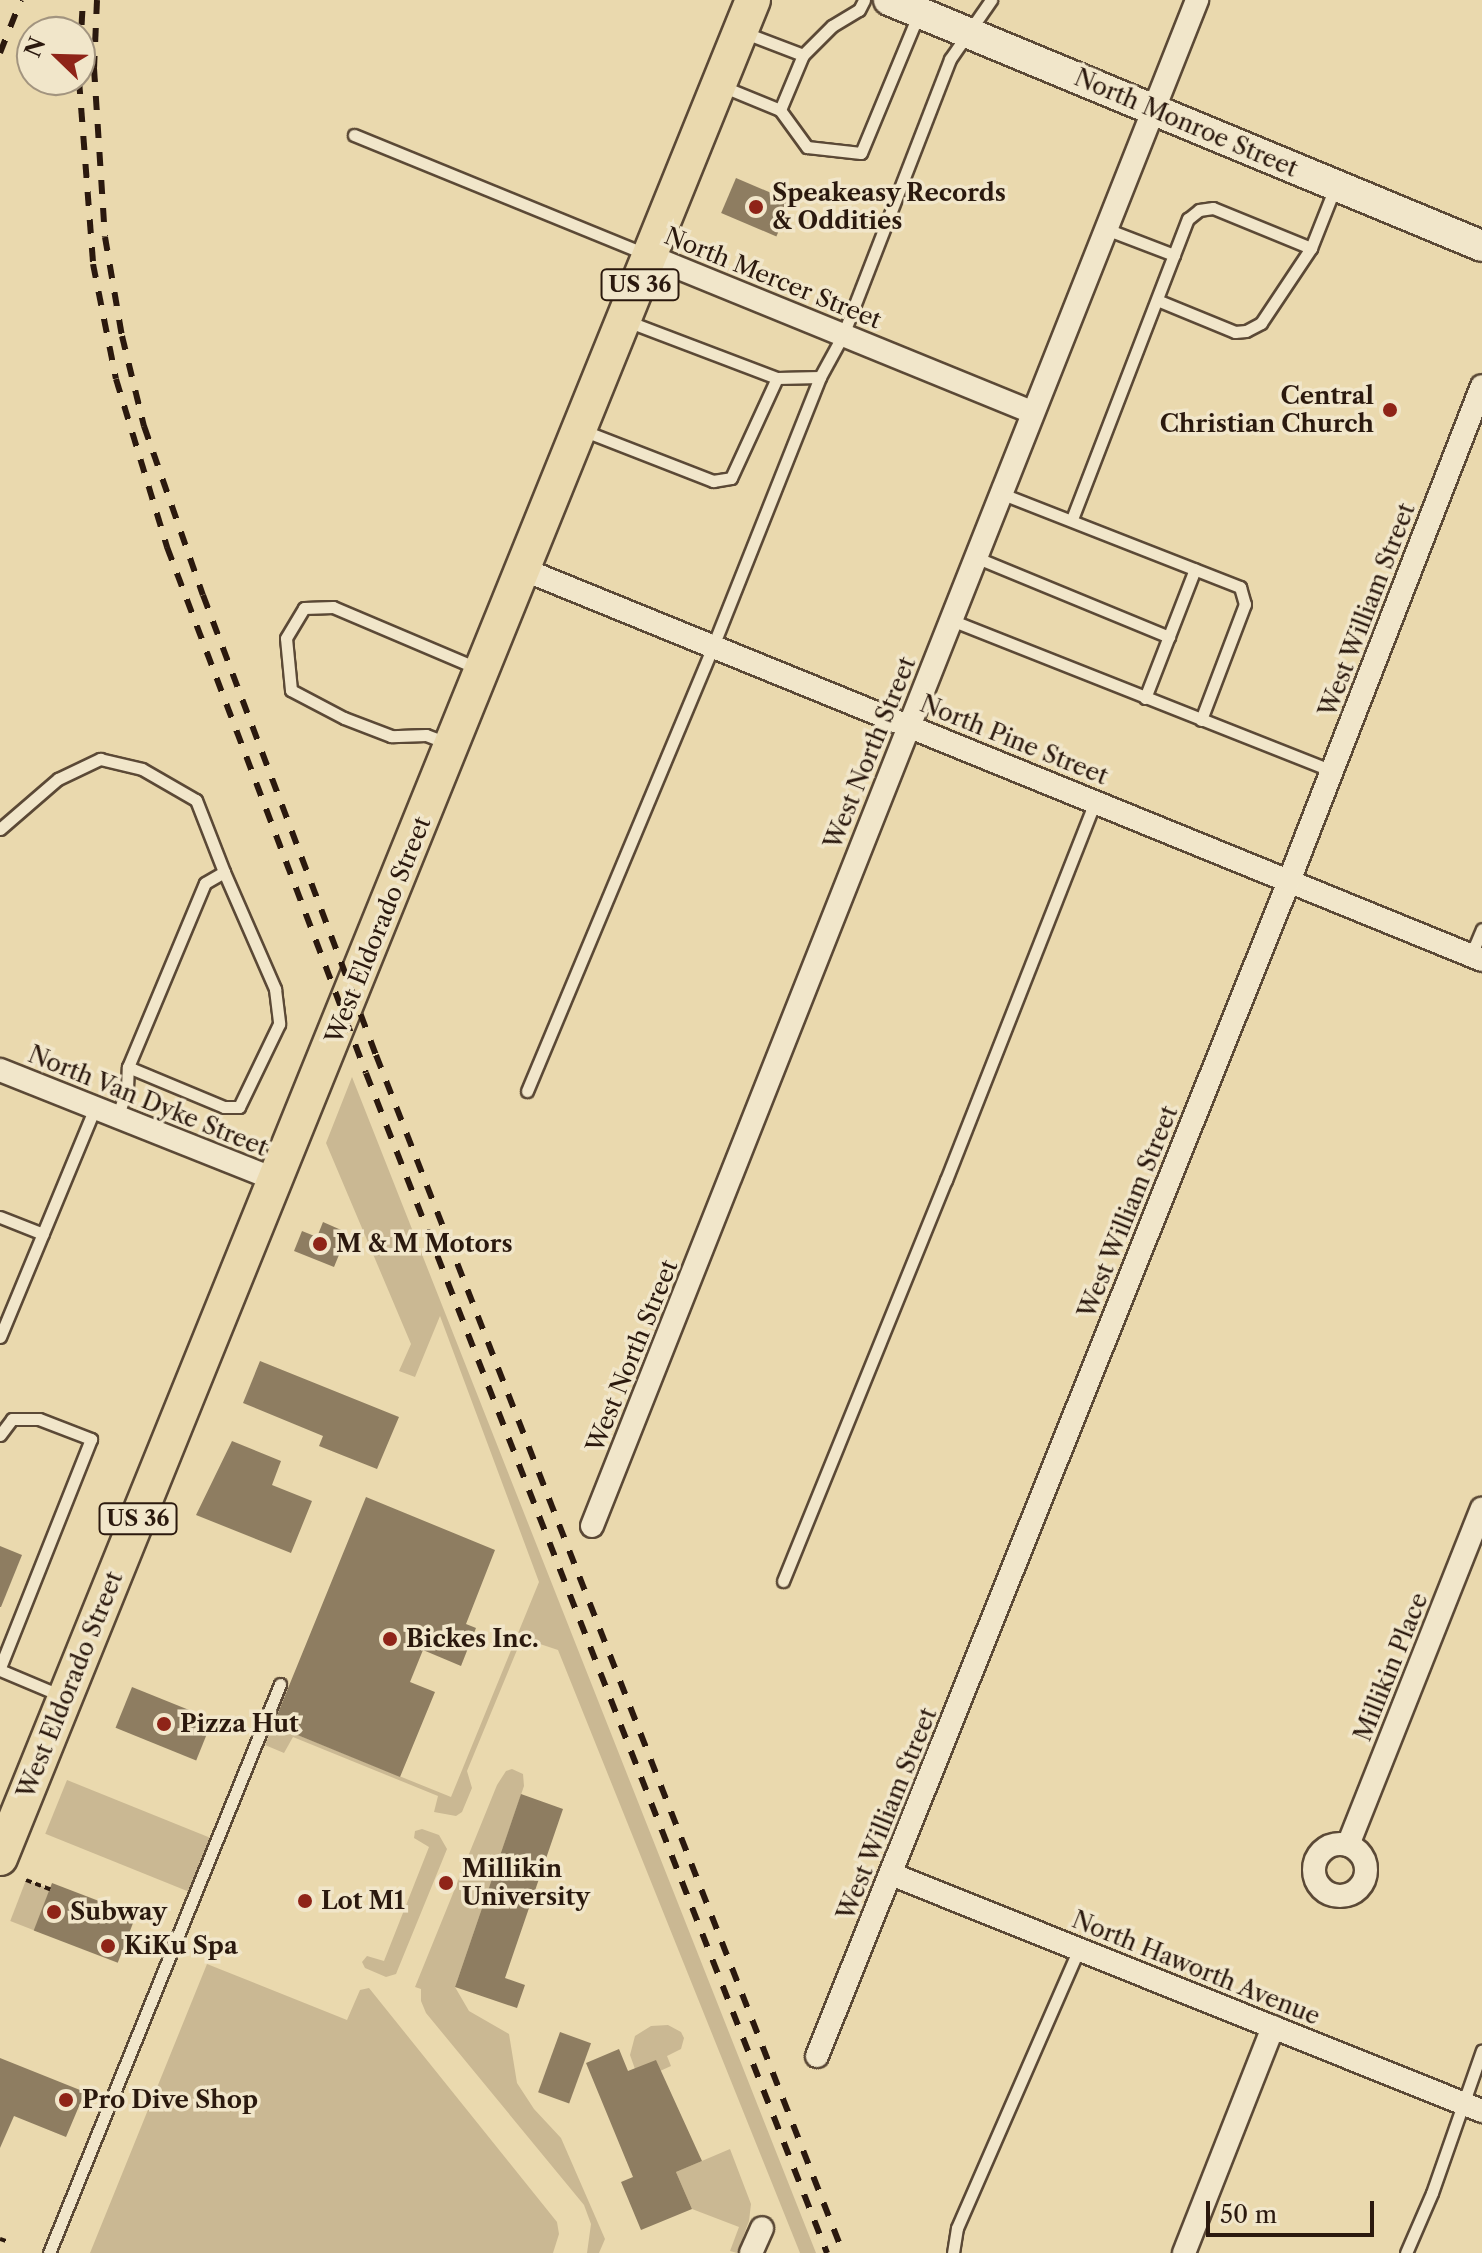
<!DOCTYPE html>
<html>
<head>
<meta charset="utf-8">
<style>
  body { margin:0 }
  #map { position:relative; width:1482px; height:2253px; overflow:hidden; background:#ead9ae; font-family:"Libre Caslon Text",serif }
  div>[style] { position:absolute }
  .green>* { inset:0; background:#cab893; transform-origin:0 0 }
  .building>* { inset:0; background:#8e7d61; transform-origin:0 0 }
  .path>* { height:4px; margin-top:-2px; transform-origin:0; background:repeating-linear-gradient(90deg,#2b190e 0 6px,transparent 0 10px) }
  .roads { filter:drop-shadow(2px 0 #5b4936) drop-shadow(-2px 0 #5b4936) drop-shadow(0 2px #5b4936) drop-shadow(0 -2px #5b4936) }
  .lane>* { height:11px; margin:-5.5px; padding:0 5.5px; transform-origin:5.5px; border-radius:5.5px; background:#f1e6ca }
  .street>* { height:22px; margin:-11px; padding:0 11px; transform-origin:11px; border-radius:11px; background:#f1e6ca }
  .street>.ring { margin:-11px; padding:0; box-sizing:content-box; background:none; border:22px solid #f1e6ca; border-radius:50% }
  .secondary>* { height:30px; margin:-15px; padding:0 15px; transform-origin:15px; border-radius:15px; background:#f1e6ca }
  .primary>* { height:34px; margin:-17px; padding:0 17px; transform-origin:17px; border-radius:17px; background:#ead9ae }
  .rail>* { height:6px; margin-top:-3px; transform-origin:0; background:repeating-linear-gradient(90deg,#2b190e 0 14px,transparent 0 28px) }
  .dots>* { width:22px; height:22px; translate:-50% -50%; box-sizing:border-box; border:4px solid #f1e6ca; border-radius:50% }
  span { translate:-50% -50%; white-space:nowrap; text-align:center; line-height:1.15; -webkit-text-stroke:7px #f1e6ca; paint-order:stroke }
  .shield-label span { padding:2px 6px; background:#f1e6ca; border:2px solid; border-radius:6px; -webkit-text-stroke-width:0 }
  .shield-label { font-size:22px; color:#2b190e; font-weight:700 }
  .street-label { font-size:24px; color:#2b190e }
  .poi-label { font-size:24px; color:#2b190e; font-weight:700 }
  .left { translate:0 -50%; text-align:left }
  .right { translate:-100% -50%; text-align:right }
  .north { position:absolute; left:16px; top:16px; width:80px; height:80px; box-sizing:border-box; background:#f1e6ca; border:2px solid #a2947f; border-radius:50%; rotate:293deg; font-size:22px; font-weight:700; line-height:32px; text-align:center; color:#2b190e }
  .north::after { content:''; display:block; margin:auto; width:28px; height:36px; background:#8f2418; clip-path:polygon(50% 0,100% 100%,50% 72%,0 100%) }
  .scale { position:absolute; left:1206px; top:2201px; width:168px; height:36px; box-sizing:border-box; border:4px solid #2b190e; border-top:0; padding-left:10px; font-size:24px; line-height:28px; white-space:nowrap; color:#2b190e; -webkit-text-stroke:6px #f1e6ca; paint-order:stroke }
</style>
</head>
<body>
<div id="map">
  <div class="green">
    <div style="clip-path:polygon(352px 1077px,816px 2253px,800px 2253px,558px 1650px,522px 1638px,467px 1771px,472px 1788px,462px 1812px,456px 1816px,434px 1812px,438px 1796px,293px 1737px,284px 1753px,265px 1745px,273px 1725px,451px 1797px,539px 1582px,440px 1316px,415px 1377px,399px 1371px,411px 1344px,326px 1143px)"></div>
    <div style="clip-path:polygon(512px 1769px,523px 1774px,524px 1786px,455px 1987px,469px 2011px,509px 2034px,517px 2083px,534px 2109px,561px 2138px,605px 2239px,599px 2253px,587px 2253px,591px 2224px,584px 2205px,426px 2013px,421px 2001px,421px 1989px,415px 1987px,497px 1785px,506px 1771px)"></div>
    <div style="left:67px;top:1780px;width:161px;height:58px;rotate:22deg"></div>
    <div style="clip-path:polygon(422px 1829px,439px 1835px,447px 1849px,396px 1974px,386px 1977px,365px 1968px,362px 1962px,367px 1956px,384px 1961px,429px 1847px,414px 1838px,415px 1831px)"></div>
    <div style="left:26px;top:1880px;width:26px;height:44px;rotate:21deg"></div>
    <div style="clip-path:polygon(207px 1964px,347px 2020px,360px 1990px,369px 1988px,557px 2222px,559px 2234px,553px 2253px,90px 2253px)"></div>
    <div style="clip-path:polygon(668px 2025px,681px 2032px,684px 2038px,681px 2049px,667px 2056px,671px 2066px,660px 2071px,635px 2069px,630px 2055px,635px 2036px,651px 2026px)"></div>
    <div style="clip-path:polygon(730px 2149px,751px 2204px,749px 2221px,737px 2253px,730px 2251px,739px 2227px,692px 2209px,676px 2172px)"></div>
  </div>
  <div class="building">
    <div style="left:736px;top:178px;width:60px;height:38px;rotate:23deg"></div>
    <div style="clip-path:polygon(323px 1222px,348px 1233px,334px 1267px,294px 1251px,302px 1231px,317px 1237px)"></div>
    <div style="clip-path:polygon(260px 1361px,399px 1417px,377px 1469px,319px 1446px,323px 1436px,243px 1403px)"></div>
    <div style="clip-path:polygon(232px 1441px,281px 1461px,272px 1485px,312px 1501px,291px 1553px,196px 1515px)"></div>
    <div style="clip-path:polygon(366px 1497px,495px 1550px,466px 1624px,476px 1628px,461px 1666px,423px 1650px,410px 1682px,435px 1692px,400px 1777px,273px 1725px)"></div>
    <div style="clip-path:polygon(0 1546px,22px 1555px,1px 1607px,0 1607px)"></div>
    <div style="left:132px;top:1687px;width:87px;height:44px;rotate:22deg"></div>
    <div style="clip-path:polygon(521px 1794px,563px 1809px,505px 1978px,525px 1985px,517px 2008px,455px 1987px)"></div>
    <div style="left:52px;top:1883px;width:90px;height:51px;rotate:21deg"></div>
    <div style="left:560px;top:2032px;width:33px;height:64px;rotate:20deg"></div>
    <div style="clip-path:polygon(619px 2049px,628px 2071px,656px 2060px,702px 2161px,676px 2172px,692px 2209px,641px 2230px,621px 2182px,633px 2177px,586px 2063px)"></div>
    <div style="clip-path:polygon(0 2058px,85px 2092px,66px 2137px,14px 2116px,0 2148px)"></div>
  </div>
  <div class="path">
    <div style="left:26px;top:1880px;width:26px;rotate:21deg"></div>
    <div style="left:0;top:2239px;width:9px;rotate:18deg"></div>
  </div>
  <div class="roads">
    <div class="lane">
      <div style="left:803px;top:55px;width:41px;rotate:-45deg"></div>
      <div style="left:832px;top:26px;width:31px;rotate:-31deg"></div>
      <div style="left:859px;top:10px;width:11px;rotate:-63deg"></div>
      <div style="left:724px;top:87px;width:61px;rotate:22.3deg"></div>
      <div style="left:780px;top:110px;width:60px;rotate:-67.3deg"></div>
      <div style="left:803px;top:55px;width:62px;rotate:-159.2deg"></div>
      <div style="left:780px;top:110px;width:46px;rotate:53.9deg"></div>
      <div style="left:807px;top:147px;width:54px;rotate:6.3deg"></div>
      <div style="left:861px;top:153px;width:152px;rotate:-67.5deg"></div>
      <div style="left:354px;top:135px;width:318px;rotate:22.2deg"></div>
      <div style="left:1106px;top:229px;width:73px;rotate:20.9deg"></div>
      <div style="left:1157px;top:300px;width:84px;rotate:22.3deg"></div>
      <div style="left:1235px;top:332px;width:11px;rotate:-5deg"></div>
      <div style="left:1246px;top:331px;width:17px;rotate:-28deg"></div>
      <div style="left:1261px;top:323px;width:90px;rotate:-56.3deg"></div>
      <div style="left:627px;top:321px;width:160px;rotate:20.8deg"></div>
      <div style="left:582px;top:430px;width:141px;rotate:21.3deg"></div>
      <div style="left:713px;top:481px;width:18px;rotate:-9deg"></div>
      <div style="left:731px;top:478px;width:110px;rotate:-65.3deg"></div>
      <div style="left:777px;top:378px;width:43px;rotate:-1.3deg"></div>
      <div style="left:820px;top:377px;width:48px;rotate:-61.3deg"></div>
      <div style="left:843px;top:335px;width:296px;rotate:-68.8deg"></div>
      <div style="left:950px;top:59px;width:72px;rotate:-55.2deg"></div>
      <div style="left:1000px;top:493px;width:258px;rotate:21.4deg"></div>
      <div style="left:1240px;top:587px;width:18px;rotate:74deg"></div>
      <div style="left:1245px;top:604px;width:124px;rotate:110.8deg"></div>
      <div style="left:1072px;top:519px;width:322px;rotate:-68.9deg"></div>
      <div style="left:1188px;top:219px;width:14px;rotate:-39deg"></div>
      <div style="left:1199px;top:210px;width:14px;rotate:-8deg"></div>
      <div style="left:1213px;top:208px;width:106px;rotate:22.2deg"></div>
      <div style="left:1311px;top:248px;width:68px;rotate:-68.4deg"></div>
      <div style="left:975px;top:557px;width:210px;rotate:22.4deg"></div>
      <div style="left:951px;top:620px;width:410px;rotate:21.6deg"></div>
      <div style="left:1145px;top:698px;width:138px;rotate:-68.8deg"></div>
      <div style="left:447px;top:743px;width:22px;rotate:-159deg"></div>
      <div style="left:426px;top:735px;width:35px;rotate:178deg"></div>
      <div style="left:391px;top:736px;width:50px;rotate:-159deg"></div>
      <div style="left:344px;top:718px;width:60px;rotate:-152.2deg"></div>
      <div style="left:291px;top:690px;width:52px;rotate:-95.5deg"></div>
      <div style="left:286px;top:638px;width:35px;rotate:-59deg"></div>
      <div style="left:304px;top:608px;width:29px;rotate:-2deg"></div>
      <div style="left:333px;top:607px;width:159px;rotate:23deg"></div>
      <div style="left:0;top:829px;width:77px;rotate:-40.8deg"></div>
      <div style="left:58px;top:779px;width:47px;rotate:-25.5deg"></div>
      <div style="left:100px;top:759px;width:43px;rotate:13.4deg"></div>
      <div style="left:142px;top:769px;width:62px;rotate:29.9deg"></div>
      <div style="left:196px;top:800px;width:77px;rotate:68.7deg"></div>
      <div style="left:1471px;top:955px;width:28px;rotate:-67deg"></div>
      <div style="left:527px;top:1091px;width:482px;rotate:-67.3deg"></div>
      <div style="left:713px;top:646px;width:289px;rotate:-68.3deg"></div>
      <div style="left:117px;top:1117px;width:29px;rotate:-70deg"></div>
      <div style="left:127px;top:1090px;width:23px;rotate:-88deg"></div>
      <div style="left:128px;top:1067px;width:199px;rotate:-67.3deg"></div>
      <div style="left:205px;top:883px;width:22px;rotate:-30deg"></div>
      <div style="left:224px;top:872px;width:128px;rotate:66.4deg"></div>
      <div style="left:275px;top:989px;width:35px;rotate:83deg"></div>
      <div style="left:279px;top:1024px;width:92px;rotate:115.7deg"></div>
      <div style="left:239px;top:1107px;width:15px;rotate:180deg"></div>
      <div style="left:224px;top:1107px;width:104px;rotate:-157.4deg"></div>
      <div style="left:0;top:1217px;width:46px;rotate:21.6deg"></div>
      <div style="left:0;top:1337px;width:248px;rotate:-67.5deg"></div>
      <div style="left:0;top:1435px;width:20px;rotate:-53deg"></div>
      <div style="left:12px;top:1419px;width:27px"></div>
      <div style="left:39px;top:1419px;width:56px;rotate:21deg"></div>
      <div style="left:91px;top:1439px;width:246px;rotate:111.7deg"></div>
      <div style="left:783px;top:1581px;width:433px;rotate:-67.9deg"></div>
      <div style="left:946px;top:1180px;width:407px;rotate:-68.5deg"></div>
      <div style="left:0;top:1670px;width:67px;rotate:22.8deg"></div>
      <div style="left:49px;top:2253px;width:614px;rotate:-67.9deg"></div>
      <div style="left:953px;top:2253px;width:25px;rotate:-81deg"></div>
      <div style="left:957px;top:2228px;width:305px;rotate:-66.4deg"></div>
      <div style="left:1406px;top:2253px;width:65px;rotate:-66.6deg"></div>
      <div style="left:1432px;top:2193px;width:151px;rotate:-70.7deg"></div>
    </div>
    <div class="street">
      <div style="left:652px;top:257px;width:410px;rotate:22.2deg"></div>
      <div style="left:525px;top:570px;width:1033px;rotate:22.17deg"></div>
      <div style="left:0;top:1070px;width:298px;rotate:21.7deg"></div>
      <div style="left:592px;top:1526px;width:1642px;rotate:-68.37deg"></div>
      <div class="ring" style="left:1314px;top:1844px;width:30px;height:30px"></div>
      <div style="left:1348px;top:1845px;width:362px;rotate:-68.3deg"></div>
      <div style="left:891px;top:1874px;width:637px;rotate:21.85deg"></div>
      <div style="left:817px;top:2056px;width:1266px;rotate:-68.11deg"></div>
      <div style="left:1289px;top:881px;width:531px;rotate:-68.7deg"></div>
      <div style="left:751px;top:2253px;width:27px;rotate:-66deg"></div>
      <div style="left:1184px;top:2253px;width:243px;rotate:-68.5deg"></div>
    </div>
    <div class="secondary">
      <div style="left:889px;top:0;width:642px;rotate:22.53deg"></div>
    </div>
    <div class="primary">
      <div style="left:0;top:1858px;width:2005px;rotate:-67.94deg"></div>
    </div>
  </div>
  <div class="rail">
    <div style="left:97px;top:0;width:68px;rotate:92.5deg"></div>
    <div style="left:94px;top:68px;width:169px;rotate:86.3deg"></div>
    <div style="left:105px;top:237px;width:100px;rotate:80.3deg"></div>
    <div style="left:122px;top:336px;width:93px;rotate:76.3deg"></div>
    <div style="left:144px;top:426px;width:179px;rotate:70.8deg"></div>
    <div style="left:203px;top:595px;width:491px;rotate:69.4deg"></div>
    <div style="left:376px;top:1055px;width:1286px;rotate:68.7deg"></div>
    <div style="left:0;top:53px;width:57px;rotate:-68.4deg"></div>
    <div style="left:80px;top:53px;width:53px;rotate:-86.8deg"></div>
    <div style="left:79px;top:80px;width:185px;rotate:85.6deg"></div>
    <div style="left:93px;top:264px;width:117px;rotate:78.7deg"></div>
    <div style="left:116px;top:379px;width:176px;rotate:73.1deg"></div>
    <div style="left:167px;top:547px;width:562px;rotate:69.28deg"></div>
    <div style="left:366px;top:1073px;width:1267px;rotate:68.66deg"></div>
  </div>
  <div class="dots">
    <div style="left:756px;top:207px;background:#8f2418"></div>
    <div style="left:1390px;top:410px;background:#8f2418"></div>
    <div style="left:320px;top:1244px;background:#8f2418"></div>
    <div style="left:390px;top:1639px;background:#8f2418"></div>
    <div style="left:164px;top:1724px;background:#8f2418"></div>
    <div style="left:446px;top:1883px;background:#8f2418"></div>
    <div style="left:305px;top:1901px;background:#8f2418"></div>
    <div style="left:54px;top:1912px;background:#8f2418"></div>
    <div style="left:108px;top:1946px;background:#8f2418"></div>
    <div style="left:66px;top:2100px;background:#8f2418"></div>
  </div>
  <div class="shield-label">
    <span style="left:640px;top:285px">US 36</span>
    <span style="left:138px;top:1519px">US 36</span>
  </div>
  <div class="street-label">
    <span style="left:1186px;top:123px;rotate:23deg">North Monroe Street</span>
    <span style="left:773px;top:278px;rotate:22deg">North Mercer Street</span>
    <span style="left:1367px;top:610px;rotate:-69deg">West William Street</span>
    <span style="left:1014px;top:740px;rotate:22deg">North Pine Street</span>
    <span style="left:870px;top:753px;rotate:-68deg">West North Street</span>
    <span style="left:378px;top:930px;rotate:-68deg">West Eldorado Street</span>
    <span style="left:148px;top:1101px;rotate:22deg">North Van Dyke Street</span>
    <span style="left:1128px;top:1212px;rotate:-68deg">West William Street</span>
    <span style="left:632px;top:1356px;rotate:-68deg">West North Street</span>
    <span style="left:1391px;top:1667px;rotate:-68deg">Millikin Place</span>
    <span style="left:70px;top:1685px;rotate:-68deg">West Eldorado Street</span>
    <span style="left:887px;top:1814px;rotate:-68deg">West William Street</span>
    <span style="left:1196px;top:1968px;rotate:22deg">North Haworth Avenue</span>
  </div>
  <div class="poi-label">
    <span class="left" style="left:772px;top:207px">Speakeasy Records<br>&amp; Oddities</span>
    <span class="right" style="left:1374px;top:410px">Central<br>Christian Church</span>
    <span class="left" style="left:336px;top:1244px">M &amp; M Motors</span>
    <span class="left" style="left:406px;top:1639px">Bickes Inc.</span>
    <span class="left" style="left:180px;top:1724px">Pizza Hut</span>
    <span class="left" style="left:462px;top:1883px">Millikin<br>University</span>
    <span class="left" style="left:321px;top:1901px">Lot M1</span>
    <span class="left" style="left:70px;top:1912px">Subway</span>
    <span class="left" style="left:124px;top:1946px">KiKu Spa</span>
    <span class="left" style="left:82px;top:2100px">Pro Dive Shop</span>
  </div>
  <div class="north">N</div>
  <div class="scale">50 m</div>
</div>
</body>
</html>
